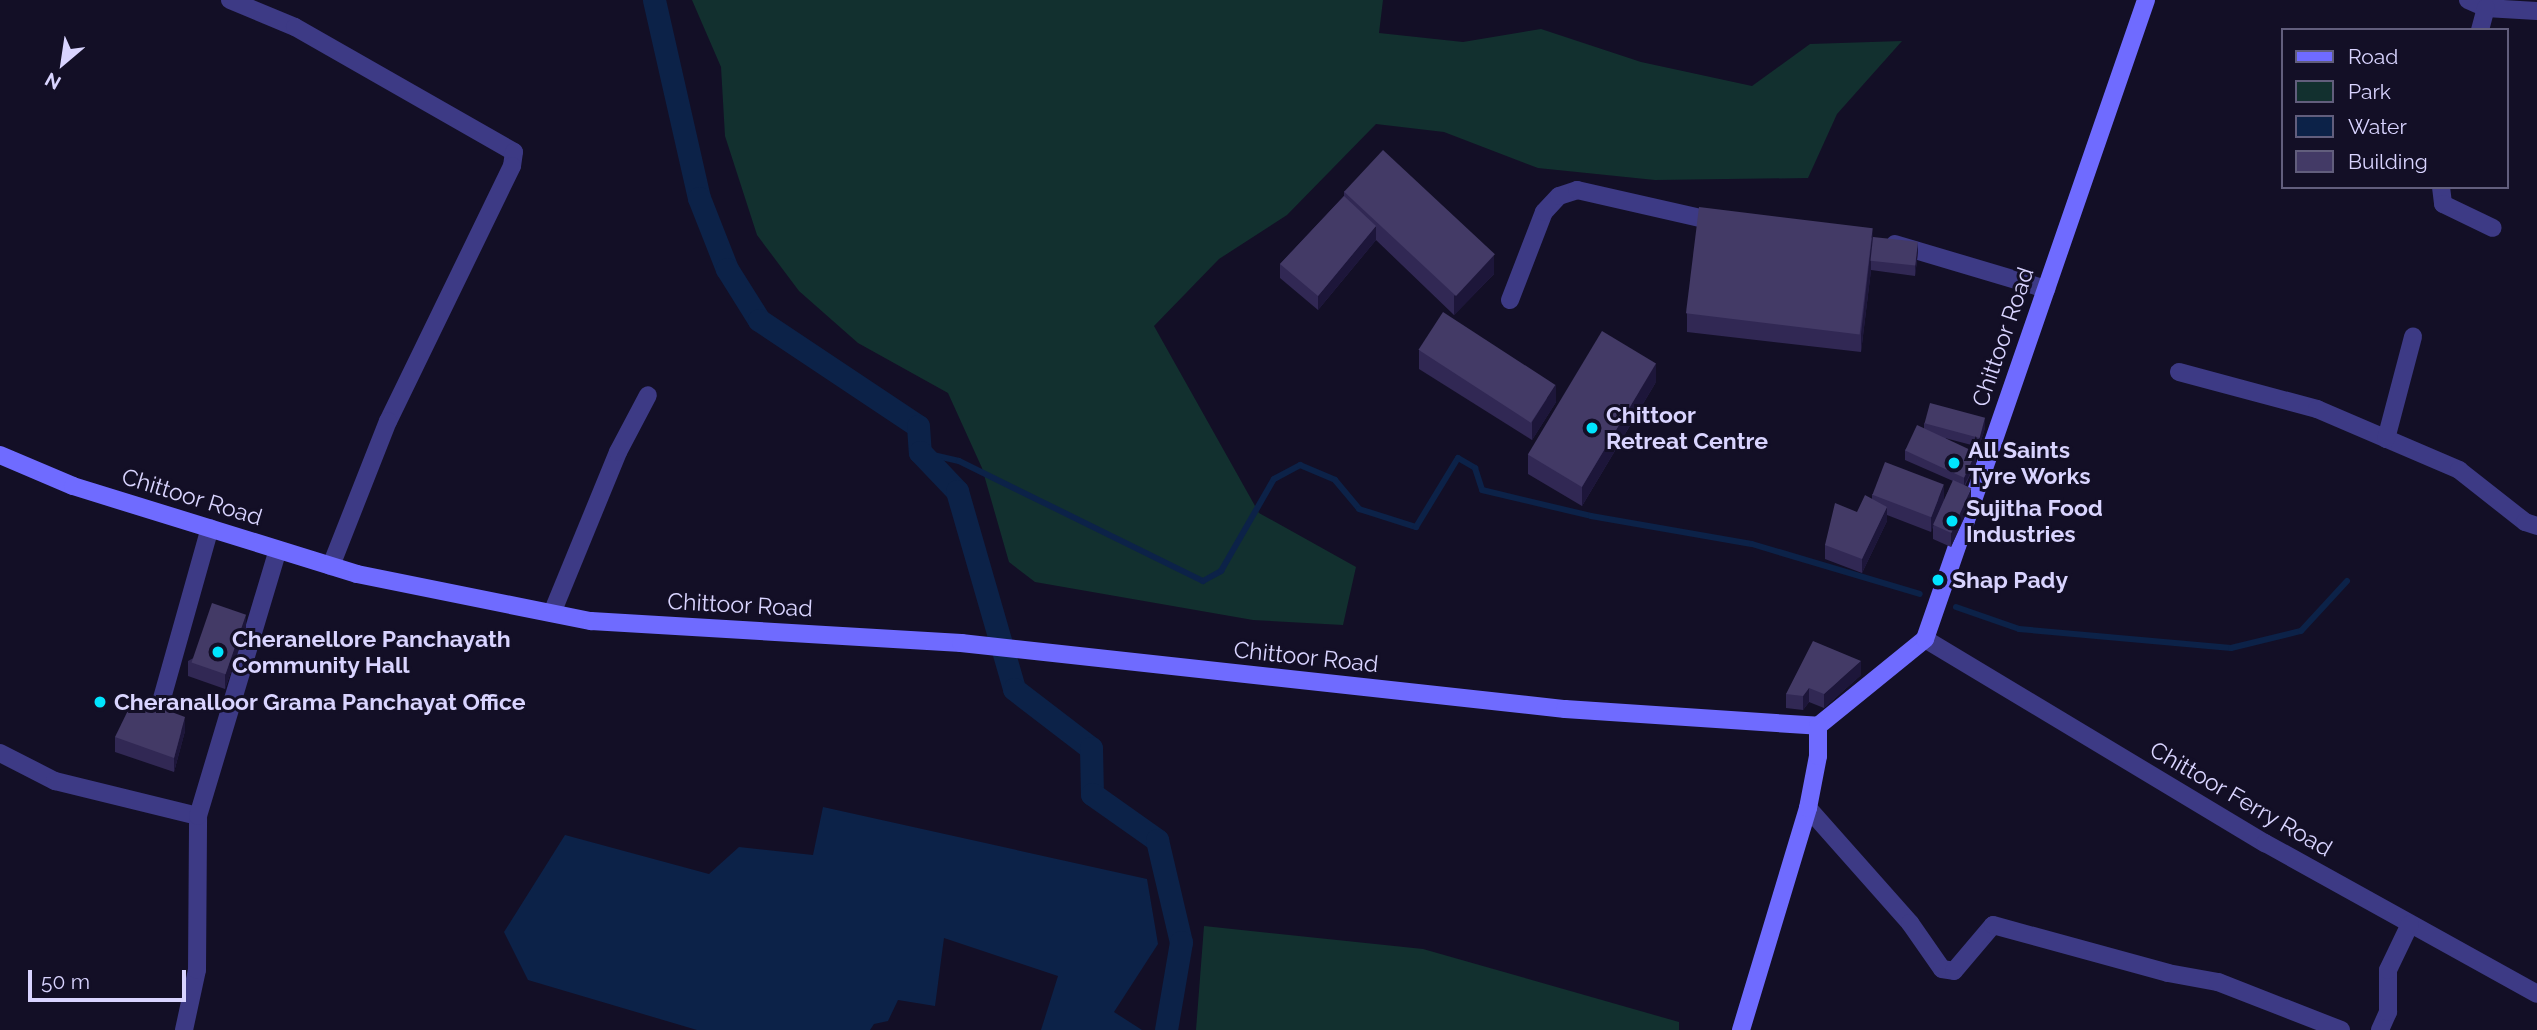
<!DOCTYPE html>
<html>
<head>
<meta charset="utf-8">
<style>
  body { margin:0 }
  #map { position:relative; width:2537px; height:1030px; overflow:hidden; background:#130f26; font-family:Raleway,sans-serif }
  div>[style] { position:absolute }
  .green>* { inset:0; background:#12302f }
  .water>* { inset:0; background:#0c2248 }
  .stream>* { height:6px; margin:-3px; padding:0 3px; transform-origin:3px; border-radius:3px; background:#0c2248 }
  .canal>* { height:23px; margin:-11.5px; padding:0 11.5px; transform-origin:11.5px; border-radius:11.5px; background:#0c2248 }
  .street>* { height:18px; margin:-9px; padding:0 9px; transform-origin:9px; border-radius:9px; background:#3d3a85 }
  .secondary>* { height:18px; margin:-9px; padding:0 9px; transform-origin:9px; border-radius:9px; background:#6f6bff }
  .wall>* { inset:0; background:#312854 }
  .shaded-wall>* { inset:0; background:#1d163a }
  .building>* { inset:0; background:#433a66; transform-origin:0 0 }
  .dots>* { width:19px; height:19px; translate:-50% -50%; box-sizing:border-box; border:4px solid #130f26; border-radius:50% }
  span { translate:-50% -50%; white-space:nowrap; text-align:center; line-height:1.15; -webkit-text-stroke:6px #130f26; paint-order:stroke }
  .street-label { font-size:23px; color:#d9d4ff }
  .poi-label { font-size:23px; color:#d9d4ff; font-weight:700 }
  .left { translate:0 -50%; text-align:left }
  .legend { position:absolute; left:2281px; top:28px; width:228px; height:161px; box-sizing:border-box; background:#130f26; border:2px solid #625e7d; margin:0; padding:9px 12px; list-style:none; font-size:21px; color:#d9d4ff }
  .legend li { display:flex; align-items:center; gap:14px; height:35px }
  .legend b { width:35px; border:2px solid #625e7d }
  .north { position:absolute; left:28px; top:28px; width:70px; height:70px; -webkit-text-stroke:5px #130f26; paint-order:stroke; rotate:209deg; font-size:19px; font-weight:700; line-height:28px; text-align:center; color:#d9d4ff }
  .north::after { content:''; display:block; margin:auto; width:24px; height:32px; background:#d9d4ff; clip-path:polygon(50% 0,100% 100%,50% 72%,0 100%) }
  .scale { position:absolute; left:28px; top:970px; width:158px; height:32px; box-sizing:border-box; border:4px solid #d9d4ff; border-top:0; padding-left:9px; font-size:21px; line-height:24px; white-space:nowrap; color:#d9d4ff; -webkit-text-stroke:5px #130f26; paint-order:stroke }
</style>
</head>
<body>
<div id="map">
  <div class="green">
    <div style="clip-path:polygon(692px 0,1383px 0,1379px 33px,1463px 42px,1541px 29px,1641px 62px,1752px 86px,1810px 44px,1902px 41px,1837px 114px,1808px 178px,1655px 180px,1538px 168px,1444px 132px,1376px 124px,1287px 215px,1219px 259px,1154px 326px,1259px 513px,1356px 567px,1343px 625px,1253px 620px,1035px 582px,1009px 562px,982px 468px,948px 393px,858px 343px,799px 291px,757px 235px,725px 136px,721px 67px)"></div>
    <div style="clip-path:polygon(1204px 926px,1423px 949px,1679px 1022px,1679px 1030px,1196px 1030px)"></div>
  </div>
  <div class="water">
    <div style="clip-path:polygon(823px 807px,1147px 879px,1158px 944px,1114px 1012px,1142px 1030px,1041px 1030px,1058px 976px,944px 938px,935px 1006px,898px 1000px,888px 1021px,874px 1024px,870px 1030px,697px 1030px,528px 980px,504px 932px,565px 835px,709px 874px,739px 847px,813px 855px)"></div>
  </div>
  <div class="stream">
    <div style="left:920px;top:452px;width:40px;rotate:13deg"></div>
    <div style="left:959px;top:461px;width:272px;rotate:26.2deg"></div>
    <div style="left:1203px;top:581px;width:21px;rotate:-29deg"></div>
    <div style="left:1221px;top:571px;width:106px;rotate:-60.1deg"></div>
    <div style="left:1274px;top:479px;width:30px;rotate:-28deg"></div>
    <div style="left:1300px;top:465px;width:38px;rotate:23deg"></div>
    <div style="left:1335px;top:480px;width:38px;rotate:50deg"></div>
    <div style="left:1359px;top:509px;width:60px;rotate:17.5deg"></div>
    <div style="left:1416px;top:527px;width:81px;rotate:-58.7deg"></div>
    <div style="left:1458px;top:458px;width:20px;rotate:30deg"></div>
    <div style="left:1475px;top:468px;width:23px;rotate:72deg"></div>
    <div style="left:1482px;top:490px;width:112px;rotate:13.4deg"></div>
    <div style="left:1591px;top:516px;width:163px;rotate:9.9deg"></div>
    <div style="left:1752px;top:544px;width:175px;rotate:16.6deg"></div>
    <div style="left:1956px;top:607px;width:67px;rotate:19.2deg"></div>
    <div style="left:2019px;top:629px;width:213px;rotate:5.1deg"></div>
    <div style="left:2231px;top:648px;width:72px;rotate:-13.7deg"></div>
    <div style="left:2301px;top:631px;width:68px;rotate:-47.4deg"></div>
  </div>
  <div class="canal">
    <div style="left:654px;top:0;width:203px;rotate:77.2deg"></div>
    <div style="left:699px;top:198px;width:76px;rotate:68.5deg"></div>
    <div style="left:727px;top:269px;width:60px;rotate:57.9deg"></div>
    <div style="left:759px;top:320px;width:191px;rotate:33.7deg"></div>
    <div style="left:918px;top:426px;width:26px;rotate:86deg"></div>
    <div style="left:920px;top:452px;width:54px;rotate:46.5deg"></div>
    <div style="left:957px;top:491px;width:206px;rotate:73.9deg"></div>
    <div style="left:1014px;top:689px;width:97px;rotate:37.5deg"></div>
    <div style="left:1091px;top:748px;width:46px;rotate:88.8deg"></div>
    <div style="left:1092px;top:794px;width:80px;rotate:35.3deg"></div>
    <div style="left:1157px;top:840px;width:105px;rotate:76.8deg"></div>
    <div style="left:1181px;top:942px;width:89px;rotate:99.7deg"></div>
  </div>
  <div class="street">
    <div style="left:230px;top:0;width:70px;rotate:22.6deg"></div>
    <div style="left:295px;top:27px;width:252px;rotate:29.7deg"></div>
    <div style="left:514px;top:152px;width:14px;rotate:98deg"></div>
    <div style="left:512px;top:166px;width:284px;rotate:115.9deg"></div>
    <div style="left:388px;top:421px;width:156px;rotate:111.5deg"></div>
    <div style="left:2468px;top:0;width:20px;rotate:24deg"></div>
    <div style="left:2486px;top:8px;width:51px;rotate:3.4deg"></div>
    <div style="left:2480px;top:30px;width:23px;rotate:-75deg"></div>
    <div style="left:2441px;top:187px;width:17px;rotate:83deg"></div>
    <div style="left:2443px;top:204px;width:55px;rotate:25.6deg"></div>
    <div style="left:1895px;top:244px;width:158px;rotate:16.6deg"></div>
    <div style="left:1510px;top:300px;width:94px;rotate:-68.9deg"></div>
    <div style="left:1544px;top:212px;width:22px;rotate:-47deg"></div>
    <div style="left:1559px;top:196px;width:19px;rotate:-18deg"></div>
    <div style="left:1577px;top:190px;width:145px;rotate:12.8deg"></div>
    <div style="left:2179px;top:372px;width:143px;rotate:15deg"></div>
    <div style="left:2317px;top:409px;width:155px;rotate:23.2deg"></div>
    <div style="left:2459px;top:470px;width:84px;rotate:38.2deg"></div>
    <div style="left:2525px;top:522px;width:13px;rotate:18deg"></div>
    <div style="left:2386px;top:439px;width:106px;rotate:-75.2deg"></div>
    <div style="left:552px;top:613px;width:174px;rotate:-67.7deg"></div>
    <div style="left:618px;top:452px;width:64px;rotate:-62.2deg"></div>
    <div style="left:1925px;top:639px;width:397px;rotate:31deg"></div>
    <div style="left:2265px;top:843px;width:311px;rotate:29deg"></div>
    <div style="left:159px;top:709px;width:188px;rotate:-74.3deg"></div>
    <div style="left:0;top:753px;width:62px;rotate:27deg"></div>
    <div style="left:55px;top:781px;width:147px;rotate:13.8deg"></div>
    <div style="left:1808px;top:808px;width:154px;rotate:48.4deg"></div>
    <div style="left:1910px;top:923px;width:56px;rotate:55.2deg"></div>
    <div style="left:1942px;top:969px;width:12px;rotate:9deg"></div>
    <div style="left:1954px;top:971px;width:60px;rotate:-49.7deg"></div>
    <div style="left:1993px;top:925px;width:181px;rotate:15.3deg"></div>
    <div style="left:2168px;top:973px;width:51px;rotate:10.2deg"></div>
    <div style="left:2218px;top:982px;width:132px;rotate:21.3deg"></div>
    <div style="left:184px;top:1030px;width:61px;rotate:-77.8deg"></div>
    <div style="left:197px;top:970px;width:154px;rotate:-89.6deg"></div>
    <div style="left:198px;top:816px;width:278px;rotate:-73.3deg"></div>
    <div style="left:2380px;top:1030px;width:20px;rotate:-66deg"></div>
    <div style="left:2388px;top:1012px;width:42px;rotate:-90deg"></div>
    <div style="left:2388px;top:970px;width:51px;rotate:-64.4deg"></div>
  </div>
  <div class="secondary">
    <div style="left:0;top:455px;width:79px;rotate:23deg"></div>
    <div style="left:73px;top:486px;width:297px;rotate:17.2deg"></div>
    <div style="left:357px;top:574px;width:239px;rotate:11.4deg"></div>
    <div style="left:591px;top:621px;width:371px;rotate:3.4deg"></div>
    <div style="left:961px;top:643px;width:608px;rotate:6.24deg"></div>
    <div style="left:1565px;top:709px;width:254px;rotate:3.8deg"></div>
    <div style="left:1818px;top:726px;width:138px;rotate:-39.1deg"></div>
    <div style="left:1925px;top:639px;width:676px;rotate:-70.92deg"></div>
    <div style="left:1741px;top:1030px;width:232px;rotate:-73.2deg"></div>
    <div style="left:1808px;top:808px;width:53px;rotate:-79.1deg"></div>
    <div style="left:1818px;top:756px;width:30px;rotate:-90deg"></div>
  </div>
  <div class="wall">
    <div style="clip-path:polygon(1344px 191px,1494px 274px,1454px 315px,1376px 240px,1318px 310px,1280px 278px,1280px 264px,1344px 196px)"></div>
    <div style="clip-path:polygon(1873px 237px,1918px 252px,1915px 276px,1871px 270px,1861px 352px,1687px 332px,1687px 313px)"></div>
    <div style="clip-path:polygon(1419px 350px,1556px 402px,1532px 440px,1419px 369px)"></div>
    <div style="clip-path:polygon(1656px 382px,1582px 506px,1528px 474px,1528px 455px)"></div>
    <div style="clip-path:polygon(1924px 423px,1985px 428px,1979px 447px,1945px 438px,1976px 462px,1965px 486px,1971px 503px,1951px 547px,1933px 539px,1933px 526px,1931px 532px,1887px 515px,1887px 521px,1862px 573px,1825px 559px,1825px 545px,1872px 499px,1872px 494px,1944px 499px,1937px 515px,1953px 481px,1905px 460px,1905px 450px,1924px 429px)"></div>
    <div style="clip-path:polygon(246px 629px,225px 689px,188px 676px,188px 661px)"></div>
    <div style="clip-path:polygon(1861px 675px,1824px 708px,1809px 702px,1803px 710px,1786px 708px,1786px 694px)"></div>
    <div style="clip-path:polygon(185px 731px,174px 772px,115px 752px,115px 737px)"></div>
  </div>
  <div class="shaded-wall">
    <div style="clip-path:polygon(1376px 226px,1376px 240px,1318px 310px,1318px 296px)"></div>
    <div style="clip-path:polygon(1873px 228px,1873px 246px,1871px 261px,1871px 270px,1861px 352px,1861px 334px)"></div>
    <div style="clip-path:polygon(1918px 242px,1918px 252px,1915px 276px,1915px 266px)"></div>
    <div style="clip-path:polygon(1494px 255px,1494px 274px,1454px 315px,1454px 296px)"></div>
    <div style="clip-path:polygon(1656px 363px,1656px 382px,1582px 506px,1582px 487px)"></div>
    <div style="clip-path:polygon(1556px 384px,1556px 402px,1532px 440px,1532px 422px)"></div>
    <div style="clip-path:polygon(1985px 418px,1985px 428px,1979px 447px,1979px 438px)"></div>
    <div style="clip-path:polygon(1976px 452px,1976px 462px,1964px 486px,1964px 477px)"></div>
    <div style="clip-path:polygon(1944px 485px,1944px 499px,1931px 532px,1931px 517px)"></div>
    <div style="clip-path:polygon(1971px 488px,1971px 503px,1951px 547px,1951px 533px)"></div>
    <div style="clip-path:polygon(1887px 507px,1887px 521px,1862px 573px,1862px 559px)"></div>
    <div style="clip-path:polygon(246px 615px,246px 629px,225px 689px,225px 675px)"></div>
    <div style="clip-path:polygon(1861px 661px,1861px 675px,1824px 708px,1824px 694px)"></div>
    <div style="clip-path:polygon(1809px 688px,1809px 702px,1803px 710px,1803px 696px)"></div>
    <div style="clip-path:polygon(185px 717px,185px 731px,174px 772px,174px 758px)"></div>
  </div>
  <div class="building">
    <div style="left:1383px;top:150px;width:153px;height:57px;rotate:43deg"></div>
    <div style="clip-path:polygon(1344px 196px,1376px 226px,1318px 296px,1280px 264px)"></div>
    <div style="left:1699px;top:207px;width:175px;height:107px;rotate:7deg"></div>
    <div style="left:1873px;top:237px;width:45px;height:24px;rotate:6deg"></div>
    <div style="left:1443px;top:312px;width:134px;height:45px;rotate:33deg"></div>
    <div style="left:1602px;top:331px;width:63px;height:144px;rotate:31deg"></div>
    <div style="left:1930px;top:403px;width:57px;height:21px;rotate:15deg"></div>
    <div style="left:1917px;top:425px;width:65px;height:28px;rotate:25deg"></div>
    <div style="left:1885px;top:462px;width:63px;height:35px;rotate:21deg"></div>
    <div style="left:1953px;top:480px;width:20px;height:49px;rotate:24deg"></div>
    <div style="clip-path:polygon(1865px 495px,1887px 507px,1862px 559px,1825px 545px,1835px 503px,1857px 512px)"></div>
    <div style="left:212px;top:603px;width:36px;height:63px;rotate:19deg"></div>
    <div style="clip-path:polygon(1813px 641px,1861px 661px,1824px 694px,1809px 688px,1803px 696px,1786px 694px)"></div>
    <div style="clip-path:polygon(134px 698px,185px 717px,174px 758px,115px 737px)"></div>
  </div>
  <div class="dots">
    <div style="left:1592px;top:428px;background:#00e5ff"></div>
    <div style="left:1954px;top:463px;background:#00e5ff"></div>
    <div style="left:1952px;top:521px;background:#00e5ff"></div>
    <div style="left:1938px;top:580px;background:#00e5ff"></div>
    <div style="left:218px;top:652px;background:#00e5ff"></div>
    <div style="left:100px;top:702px;background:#00e5ff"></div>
  </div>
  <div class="street-label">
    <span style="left:2003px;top:337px;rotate:-71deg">Chittoor Road</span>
    <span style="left:192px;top:497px;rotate:17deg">Chittoor Road</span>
    <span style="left:740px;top:605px;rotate:3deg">Chittoor Road</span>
    <span style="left:1306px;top:657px;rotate:6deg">Chittoor Road</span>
    <span style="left:2241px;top:799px;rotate:30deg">Chittoor Ferry Road</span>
  </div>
  <div class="poi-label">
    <span class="left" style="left:1606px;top:428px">Chittoor<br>Retreat Centre</span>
    <span class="left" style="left:1968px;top:463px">All Saints<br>Tyre Works</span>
    <span class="left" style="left:1966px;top:521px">Sujitha Food<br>Industries</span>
    <span class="left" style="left:1952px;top:580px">Shap Pady</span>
    <span class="left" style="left:232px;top:652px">Cheranellore Panchayath<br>Community Hall</span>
    <span class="left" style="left:114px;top:702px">Cheranalloor Grama Panchayat Office</span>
  </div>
  <ul class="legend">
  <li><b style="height:9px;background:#6f6bff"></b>Road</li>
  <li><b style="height:19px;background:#12302f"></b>Park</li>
  <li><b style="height:19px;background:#0c2248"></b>Water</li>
  <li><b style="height:19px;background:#433a66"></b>Building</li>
  </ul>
  <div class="north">N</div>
  <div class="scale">50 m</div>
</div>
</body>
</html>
